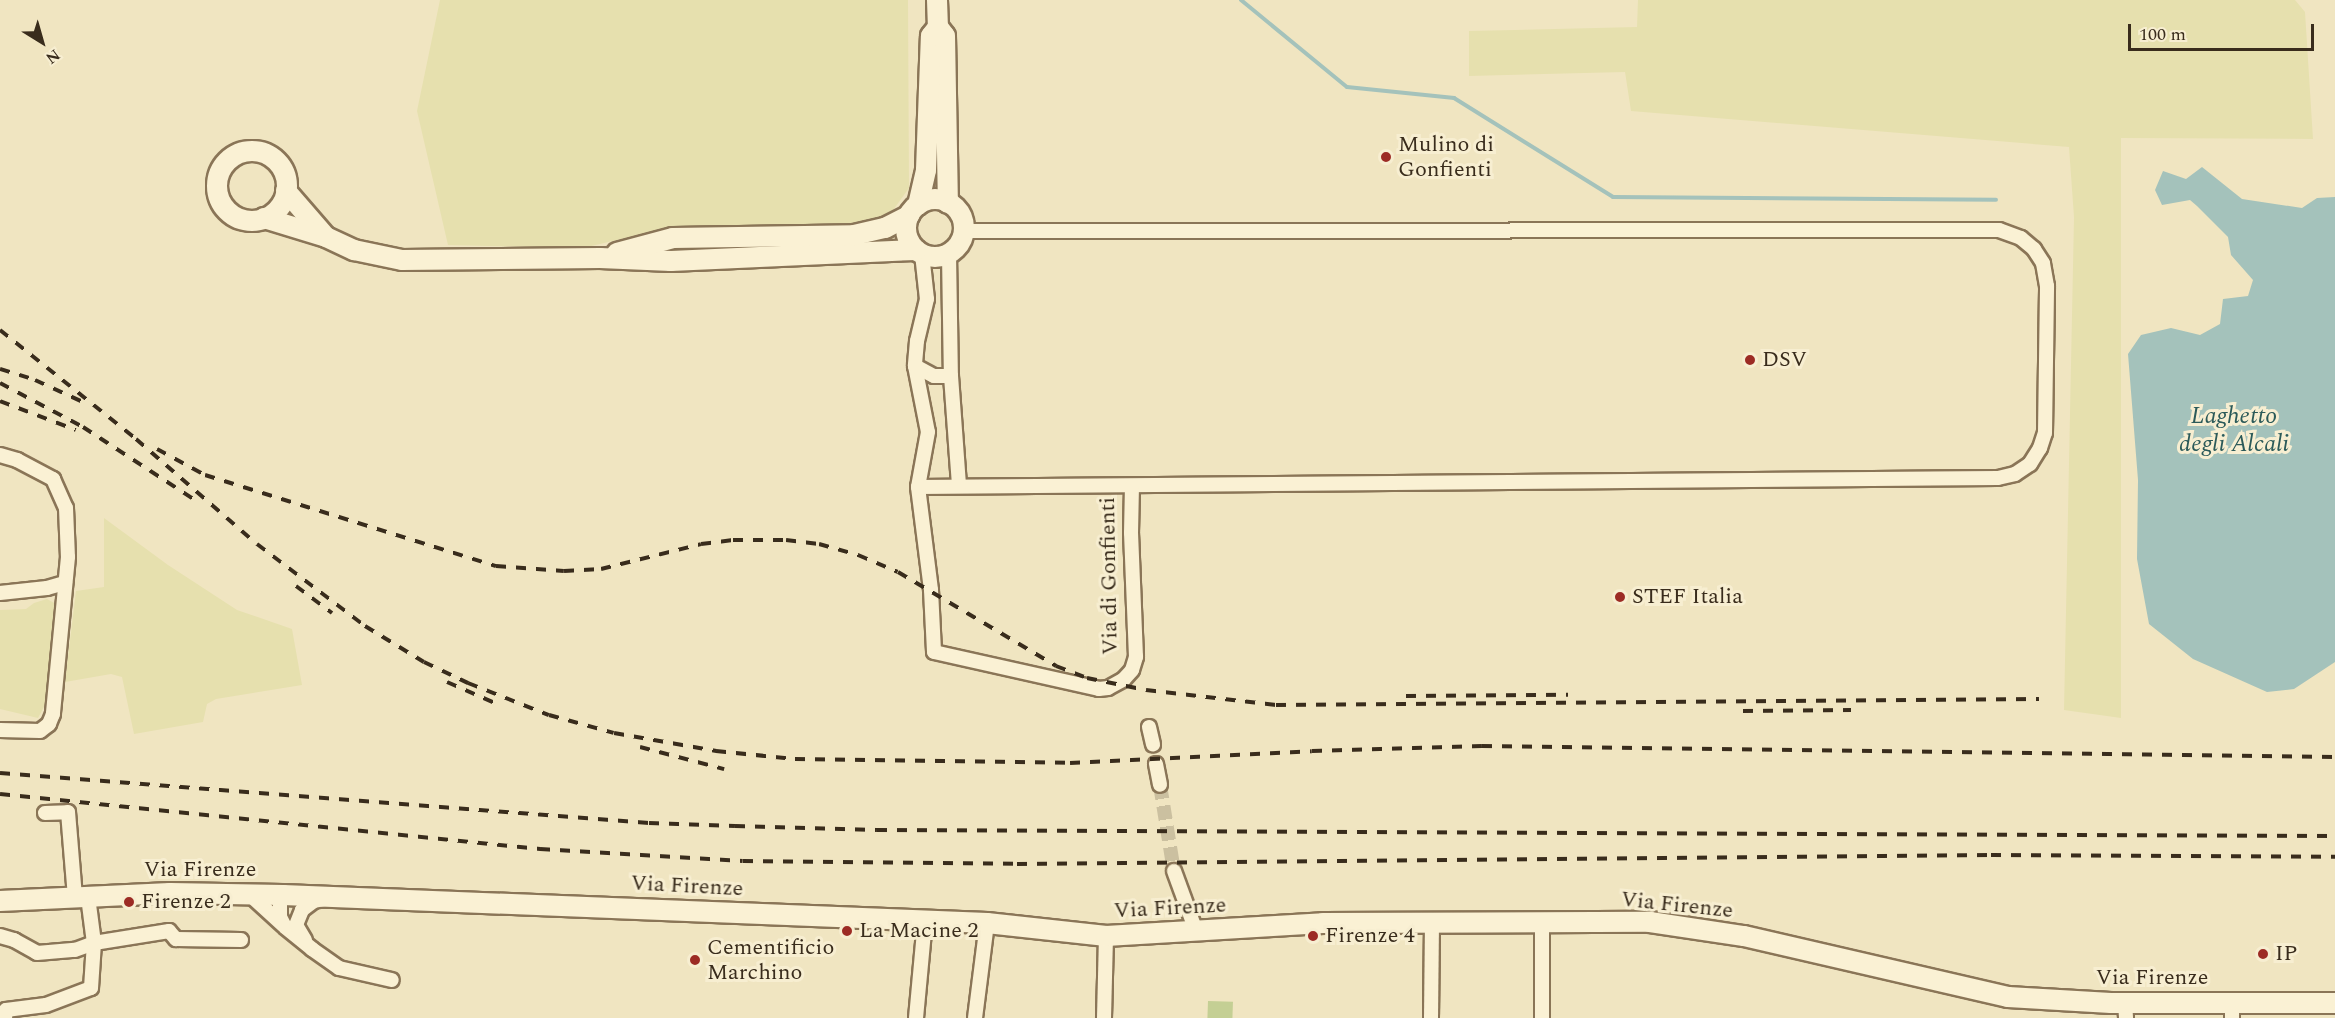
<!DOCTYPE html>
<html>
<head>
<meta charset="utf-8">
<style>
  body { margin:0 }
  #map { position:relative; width:2335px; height:1018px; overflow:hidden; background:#f0e5c1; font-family:Spectral,serif }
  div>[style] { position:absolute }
  .farmland>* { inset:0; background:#e6e0ae }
  .green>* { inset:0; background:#c4cf94; transform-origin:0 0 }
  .water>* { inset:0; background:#a4c2bb }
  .stream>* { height:4px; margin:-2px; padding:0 2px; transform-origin:2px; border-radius:2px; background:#a4c2bb }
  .street-tunnel>* { height:14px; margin-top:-7px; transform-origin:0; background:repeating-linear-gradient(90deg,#cbc0a0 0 14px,transparent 0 21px) }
  .roads { filter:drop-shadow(2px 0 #8a7557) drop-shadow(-2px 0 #8a7557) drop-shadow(0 2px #8a7557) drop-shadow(0 -2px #8a7557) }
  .street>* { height:14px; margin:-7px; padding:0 7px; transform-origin:7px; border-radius:7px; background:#faf1d4 }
  .secondary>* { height:20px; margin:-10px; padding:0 10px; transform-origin:10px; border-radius:10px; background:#faf1d4 }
  .secondary>.ring { margin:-10px; padding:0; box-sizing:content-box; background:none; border:20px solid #faf1d4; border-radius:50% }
  .rail>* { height:4px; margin-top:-2px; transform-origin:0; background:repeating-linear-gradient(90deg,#392c1c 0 10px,transparent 0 20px) }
  .dots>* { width:16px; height:16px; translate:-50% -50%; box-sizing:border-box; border:3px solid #f7eed1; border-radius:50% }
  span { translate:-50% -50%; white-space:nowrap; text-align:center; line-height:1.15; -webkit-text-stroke:6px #f7eed1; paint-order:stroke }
  .poi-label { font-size:22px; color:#392c1c }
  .left { translate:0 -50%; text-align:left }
  .street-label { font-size:22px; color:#392c1c }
  .water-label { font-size:24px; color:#2b5a59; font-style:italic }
  .north { position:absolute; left:12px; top:12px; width:60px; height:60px; -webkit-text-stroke:4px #f7eed1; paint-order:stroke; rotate:143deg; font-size:16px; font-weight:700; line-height:24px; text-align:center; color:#392c1c }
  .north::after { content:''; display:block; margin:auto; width:21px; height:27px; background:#392c1c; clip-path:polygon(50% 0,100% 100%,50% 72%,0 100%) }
  .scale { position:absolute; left:2128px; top:24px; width:186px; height:27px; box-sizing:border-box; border:3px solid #392c1c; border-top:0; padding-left:8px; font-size:18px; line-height:21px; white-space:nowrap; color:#392c1c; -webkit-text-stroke:4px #f7eed1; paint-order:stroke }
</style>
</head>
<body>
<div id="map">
  <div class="farmland">
    <div style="clip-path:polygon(440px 0,908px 0,909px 188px,891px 213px,844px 228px,659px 230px,583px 248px,448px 245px,417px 111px)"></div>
    <div style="clip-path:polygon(1638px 0,2295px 0,2305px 12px,2313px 139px,2121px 138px,2121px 718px,2064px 710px,2074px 217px,2069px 147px,1631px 111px,1625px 72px,1469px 76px,1469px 31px,1637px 27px)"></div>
    <div style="clip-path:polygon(104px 518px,168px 565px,237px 610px,292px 629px,302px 685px,216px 699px,207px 704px,203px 722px,134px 734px,122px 677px,111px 674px,65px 682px,76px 591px,104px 587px)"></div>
    <div style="clip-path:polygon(47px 599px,56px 604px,46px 703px,38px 718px,0 709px,0 610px,26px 609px,34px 603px)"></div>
  </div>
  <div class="green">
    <div style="left:1208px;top:1001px;width:25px;height:17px;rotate:2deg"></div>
  </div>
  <div class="water">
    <div style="clip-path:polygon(2202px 167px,2242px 199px,2302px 208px,2317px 198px,2335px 197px,2335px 662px,2294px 689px,2267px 692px,2193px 659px,2149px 624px,2137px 559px,2138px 480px,2128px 354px,2141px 335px,2171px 328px,2200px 335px,2220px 324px,2223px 299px,2248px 296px,2253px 280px,2231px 255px,2228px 237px,2197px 206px,2190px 200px,2162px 205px,2155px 190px,2163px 171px,2186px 179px)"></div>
  </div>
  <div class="stream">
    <div style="left:1241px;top:0;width:137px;rotate:39.4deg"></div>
    <div style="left:1347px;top:87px;width:108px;rotate:5.9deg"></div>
    <div style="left:1454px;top:98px;width:187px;rotate:31.9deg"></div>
    <div style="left:1613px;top:197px;width:383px;rotate:0.4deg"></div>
  </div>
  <div class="street-tunnel">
    <div style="left:1160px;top:785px;width:87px;rotate:80.8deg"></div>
  </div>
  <div class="roads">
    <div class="street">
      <div style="left:922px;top:254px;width:45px;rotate:83.7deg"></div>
      <div style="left:927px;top:299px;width:43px;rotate:103.4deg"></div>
      <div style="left:917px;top:341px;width:25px;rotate:95deg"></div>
      <div style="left:915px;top:366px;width:67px;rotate:78.9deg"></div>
      <div style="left:928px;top:432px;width:56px;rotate:100.3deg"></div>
      <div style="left:918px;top:487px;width:1080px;rotate:-0.48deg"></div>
      <div style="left:1998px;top:478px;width:17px;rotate:-13deg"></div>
      <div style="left:2015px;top:474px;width:18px;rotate:-34deg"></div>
      <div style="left:2030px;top:464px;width:19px;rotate:-58deg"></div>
      <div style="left:2040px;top:448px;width:16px;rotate:-72deg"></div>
      <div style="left:2045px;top:433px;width:147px;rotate:-89.2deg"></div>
      <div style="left:2047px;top:286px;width:23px;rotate:-100deg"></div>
      <div style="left:2043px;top:263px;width:17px;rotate:-123deg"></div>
      <div style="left:2034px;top:249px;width:17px;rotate:-140deg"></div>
      <div style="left:2021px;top:238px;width:23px;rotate:-160deg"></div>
      <div style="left:1999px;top:230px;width:1035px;rotate:179.94deg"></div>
      <div style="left:949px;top:254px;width:122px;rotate:89.1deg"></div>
      <div style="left:951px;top:376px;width:110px;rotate:85.8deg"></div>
      <div style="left:915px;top:366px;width:21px;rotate:28deg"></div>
      <div style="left:934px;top:376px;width:17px"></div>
      <div style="left:0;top:455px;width:18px;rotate:16deg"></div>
      <div style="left:17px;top:460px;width:41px;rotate:27.8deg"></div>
      <div style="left:53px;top:479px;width:32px;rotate:66deg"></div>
      <div style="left:66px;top:508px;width:49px;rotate:87.7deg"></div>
      <div style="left:68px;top:557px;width:158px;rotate:95.5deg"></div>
      <div style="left:53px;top:714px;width:11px;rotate:112deg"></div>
      <div style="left:49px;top:724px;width:11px;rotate:142deg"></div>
      <div style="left:40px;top:731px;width:40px;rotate:-178.6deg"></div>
      <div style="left:918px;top:487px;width:104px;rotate:82.8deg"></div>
      <div style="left:931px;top:590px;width:62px;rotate:87.2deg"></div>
      <div style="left:934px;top:652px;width:169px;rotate:12.6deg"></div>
      <div style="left:1099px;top:689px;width:9px;rotate:-6deg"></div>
      <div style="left:1108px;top:688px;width:18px;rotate:-29deg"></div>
      <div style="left:1124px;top:679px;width:12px;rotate:-48deg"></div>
      <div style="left:1132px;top:670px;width:14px;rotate:-73deg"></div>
      <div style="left:1136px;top:657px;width:124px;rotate:-92.3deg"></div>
      <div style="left:1131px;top:533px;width:47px;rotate:-88.8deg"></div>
      <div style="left:0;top:593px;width:47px;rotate:-6.1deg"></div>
      <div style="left:47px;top:588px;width:19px;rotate:-16deg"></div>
      <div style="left:1149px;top:727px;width:18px;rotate:77deg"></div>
      <div style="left:1156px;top:764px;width:21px;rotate:79deg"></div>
      <div style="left:45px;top:813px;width:23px;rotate:-2deg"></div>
      <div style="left:68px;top:812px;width:85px;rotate:85.3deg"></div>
      <div style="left:1174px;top:871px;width:64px;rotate:69.9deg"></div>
      <div style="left:249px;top:894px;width:46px;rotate:42.4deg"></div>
      <div style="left:283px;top:895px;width:9px;rotate:111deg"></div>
      <div style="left:280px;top:903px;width:14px;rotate:90deg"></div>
      <div style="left:280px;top:917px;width:11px;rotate:63deg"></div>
      <div style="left:285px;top:927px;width:35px;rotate:39deg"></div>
      <div style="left:312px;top:949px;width:33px;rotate:35deg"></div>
      <div style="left:339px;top:968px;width:54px;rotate:12.8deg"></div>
      <div style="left:0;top:936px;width:15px;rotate:16deg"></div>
      <div style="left:14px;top:940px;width:26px;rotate:29deg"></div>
      <div style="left:37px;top:953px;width:38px;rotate:-5deg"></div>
      <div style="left:75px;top:950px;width:20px;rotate:-20deg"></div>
      <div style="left:94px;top:943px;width:76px;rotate:-9.1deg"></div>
      <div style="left:169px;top:931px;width:11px;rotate:49deg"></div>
      <div style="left:176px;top:939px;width:65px;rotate:0.9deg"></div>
      <div style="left:305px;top:940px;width:17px;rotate:-121deg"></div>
      <div style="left:296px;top:925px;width:16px;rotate:-68deg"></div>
      <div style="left:302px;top:910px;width:15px;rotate:-37deg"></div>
      <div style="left:314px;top:901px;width:10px;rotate:-11deg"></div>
      <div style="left:2232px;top:1002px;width:16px;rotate:90deg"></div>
      <div style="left:2125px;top:1003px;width:15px;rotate:86deg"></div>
      <div style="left:5px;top:1018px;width:8px;rotate:-83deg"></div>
      <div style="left:6px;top:1010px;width:40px;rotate:-7.1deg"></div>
      <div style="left:46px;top:1005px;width:48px;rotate:-20.7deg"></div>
      <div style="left:91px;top:988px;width:45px;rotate:-86.2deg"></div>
      <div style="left:94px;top:943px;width:46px;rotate:-97.4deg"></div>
      <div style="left:916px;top:1018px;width:97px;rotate:-84.7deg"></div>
      <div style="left:975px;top:1018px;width:96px;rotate:-82.8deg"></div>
      <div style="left:1104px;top:1018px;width:82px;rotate:-88.6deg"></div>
      <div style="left:1431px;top:1018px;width:96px;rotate:-89.4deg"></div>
      <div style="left:1542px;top:1018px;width:96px;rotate:-90deg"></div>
    </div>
    <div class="secondary">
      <div style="left:937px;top:0;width:27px;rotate:88deg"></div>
      <div style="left:938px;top:27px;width:11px;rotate:52deg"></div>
      <div style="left:945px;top:36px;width:167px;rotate:89deg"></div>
      <div class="ring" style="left:217px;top:151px;width:50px;height:50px"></div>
      <div style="left:286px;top:191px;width:58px;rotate:49.2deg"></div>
      <div class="ring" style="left:906px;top:199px;width:38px;height:38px"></div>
      <div style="left:918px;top:205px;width:36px;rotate:-77deg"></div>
      <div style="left:926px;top:170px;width:134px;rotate:-87.9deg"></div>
      <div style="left:931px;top:36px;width:11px;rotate:-52deg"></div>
      <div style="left:264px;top:218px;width:65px;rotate:17deg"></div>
      <div style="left:326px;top:237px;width:31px;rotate:25deg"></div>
      <div style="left:354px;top:250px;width:49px;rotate:11.8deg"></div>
      <div style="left:402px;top:260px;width:198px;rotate:-0.6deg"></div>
      <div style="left:600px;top:258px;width:71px;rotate:2.4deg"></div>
      <div style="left:671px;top:261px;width:245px;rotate:-2.6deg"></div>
      <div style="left:617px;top:253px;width:58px;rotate:-15deg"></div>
      <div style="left:673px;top:238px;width:181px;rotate:-0.9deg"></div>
      <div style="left:854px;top:235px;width:32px;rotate:-13deg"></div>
      <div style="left:885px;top:228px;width:27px;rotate:-27deg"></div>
      <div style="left:0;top:901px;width:170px;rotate:-2.7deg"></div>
      <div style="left:170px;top:893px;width:113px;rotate:1deg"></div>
      <div style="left:283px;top:895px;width:705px;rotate:2.28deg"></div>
      <div style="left:987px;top:923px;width:120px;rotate:6.2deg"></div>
      <div style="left:1106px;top:936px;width:217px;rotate:-3.4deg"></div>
      <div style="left:1323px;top:923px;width:327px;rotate:-0.2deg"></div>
      <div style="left:1650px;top:922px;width:95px;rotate:8.5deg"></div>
      <div style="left:1744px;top:936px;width:271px;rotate:13deg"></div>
      <div style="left:2008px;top:997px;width:103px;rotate:3.3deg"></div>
      <div style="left:2111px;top:1003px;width:224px"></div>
    </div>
  </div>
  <div class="rail">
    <div style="left:0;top:330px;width:174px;rotate:38.7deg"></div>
    <div style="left:136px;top:439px;width:160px;rotate:41deg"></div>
    <div style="left:257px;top:544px;width:136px;rotate:37.2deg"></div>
    <div style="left:365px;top:626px;width:69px;rotate:31.4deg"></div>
    <div style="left:424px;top:662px;width:49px;rotate:25.5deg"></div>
    <div style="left:468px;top:683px;width:87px;rotate:21.6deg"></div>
    <div style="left:549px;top:715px;width:67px;rotate:15.5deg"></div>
    <div style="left:614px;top:733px;width:104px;rotate:10deg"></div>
    <div style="left:716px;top:751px;width:79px;rotate:5.8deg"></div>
    <div style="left:795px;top:759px;width:275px;rotate:0.8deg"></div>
    <div style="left:1070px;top:763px;width:242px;rotate:-2.8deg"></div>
    <div style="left:1312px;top:751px;width:170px;rotate:-1.7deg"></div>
    <div style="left:1482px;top:746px;width:853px;rotate:0.74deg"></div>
    <div style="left:0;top:369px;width:37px;rotate:17deg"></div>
    <div style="left:35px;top:380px;width:53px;rotate:24.6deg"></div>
    <div style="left:0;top:383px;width:94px;rotate:27.9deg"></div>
    <div style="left:83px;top:427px;width:137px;rotate:33.1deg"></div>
    <div style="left:0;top:401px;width:81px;rotate:20.9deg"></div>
    <div style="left:157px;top:449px;width:55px;rotate:28.4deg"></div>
    <div style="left:205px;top:475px;width:305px;rotate:17.4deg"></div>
    <div style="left:496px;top:566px;width:68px;rotate:4.2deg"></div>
    <div style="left:564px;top:571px;width:37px;rotate:-3deg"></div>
    <div style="left:601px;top:569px;width:103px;rotate:-14deg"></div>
    <div style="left:701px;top:544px;width:32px;rotate:-7deg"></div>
    <div style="left:733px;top:540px;width:53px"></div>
    <div style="left:786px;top:540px;width:33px;rotate:7deg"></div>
    <div style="left:819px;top:544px;width:41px;rotate:15.8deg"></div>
    <div style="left:858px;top:555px;width:43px;rotate:23deg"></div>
    <div style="left:898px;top:572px;width:184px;rotate:30.7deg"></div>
    <div style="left:1056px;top:666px;width:33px;rotate:21deg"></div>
    <div style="left:1087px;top:678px;width:60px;rotate:11.5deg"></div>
    <div style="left:1146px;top:690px;width:131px;rotate:6.6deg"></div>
    <div style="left:1276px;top:705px;width:763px;rotate:-0.45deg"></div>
    <div style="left:296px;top:586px;width:45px;rotate:36.9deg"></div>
    <div style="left:447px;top:682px;width:55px;rotate:23.7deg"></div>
    <div style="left:1406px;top:696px;width:162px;rotate:-0.4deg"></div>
    <div style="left:1743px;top:711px;width:108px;rotate:-0.5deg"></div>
    <div style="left:640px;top:747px;width:87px;rotate:14.7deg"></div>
    <div style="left:0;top:773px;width:651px;rotate:4.41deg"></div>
    <div style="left:649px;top:823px;width:86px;rotate:2deg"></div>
    <div style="left:735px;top:826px;width:142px;rotate:1.6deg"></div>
    <div style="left:877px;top:830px;width:1458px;rotate:0.24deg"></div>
    <div style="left:0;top:794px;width:543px;rotate:5.82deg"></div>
    <div style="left:540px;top:849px;width:203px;rotate:3.4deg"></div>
    <div style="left:743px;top:861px;width:274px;rotate:0.6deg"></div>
    <div style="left:1017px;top:864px;width:974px;rotate:-0.53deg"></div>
    <div style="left:1991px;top:855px;width:344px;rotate:0.3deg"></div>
  </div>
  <div class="dots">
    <div style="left:1386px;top:157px;background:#9c2b24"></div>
    <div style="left:1750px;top:360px;background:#9c2b24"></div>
    <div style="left:1620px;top:597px;background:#9c2b24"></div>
    <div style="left:129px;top:902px;background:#9c2b24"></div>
    <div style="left:847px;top:931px;background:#9c2b24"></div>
    <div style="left:1313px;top:936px;background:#9c2b24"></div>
    <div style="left:2263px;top:954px;background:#9c2b24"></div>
    <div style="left:695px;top:960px;background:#9c2b24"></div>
  </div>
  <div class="poi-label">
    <span class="left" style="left:1398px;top:157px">Mulino di<br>Gonfienti</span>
    <span class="left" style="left:1762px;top:360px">DSV</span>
    <span class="left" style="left:1632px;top:597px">STEF Italia</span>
    <span class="left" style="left:141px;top:902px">Firenze 2</span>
    <span class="left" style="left:859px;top:931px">La Macine 2</span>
    <span class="left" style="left:1325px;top:936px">Firenze 4</span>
    <span class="left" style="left:707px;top:960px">Cementificio<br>Marchino</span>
    <span class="left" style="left:2275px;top:954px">IP</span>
  </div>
  <div class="street-label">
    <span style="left:1109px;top:576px;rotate:-91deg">Via di Gonfienti</span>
    <span style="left:200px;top:870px">Via Firenze</span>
    <span style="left:687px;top:886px;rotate:3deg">Via Firenze</span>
    <span style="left:1677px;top:905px;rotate:6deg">Via Firenze</span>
    <span style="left:1170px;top:908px;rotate:-3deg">Via Firenze</span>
    <span style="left:2152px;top:978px">Via Firenze</span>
  </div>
  <div class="water-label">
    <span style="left:2234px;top:431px">Laghetto<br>degli Alcali</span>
  </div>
  <div class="north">N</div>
  <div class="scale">100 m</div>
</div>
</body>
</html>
